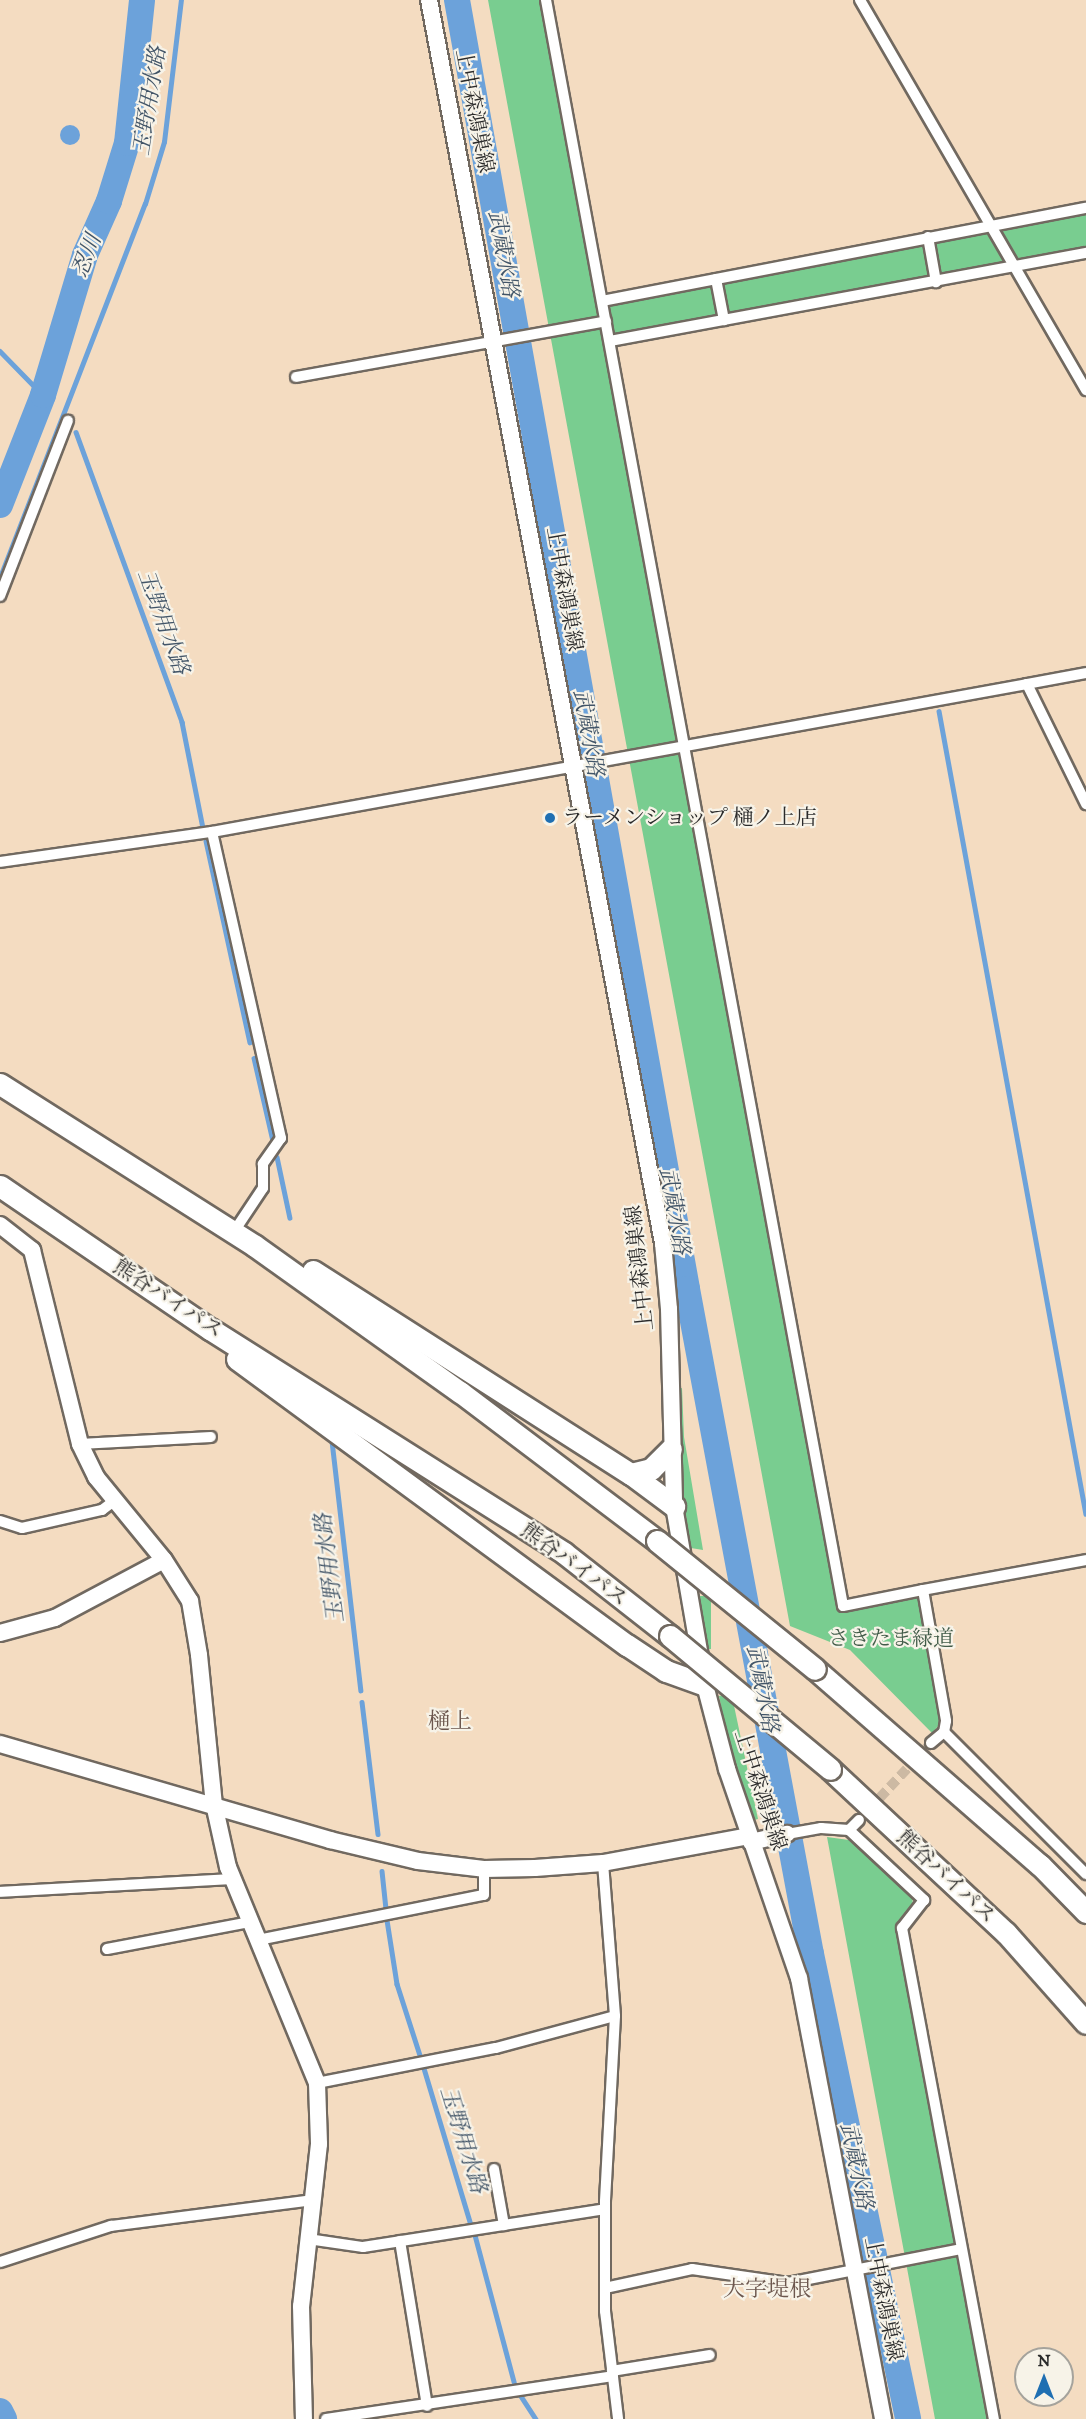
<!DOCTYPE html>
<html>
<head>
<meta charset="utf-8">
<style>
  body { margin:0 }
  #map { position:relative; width:1086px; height:2419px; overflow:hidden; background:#f4dcc1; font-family:"IM FELL DW Pica","Noto Serif JP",serif }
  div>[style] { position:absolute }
  .green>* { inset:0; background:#79cd90; transform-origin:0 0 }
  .water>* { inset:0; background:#6ca2da }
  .round { border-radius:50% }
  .stream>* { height:4.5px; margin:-2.25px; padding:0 2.25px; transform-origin:2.25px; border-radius:2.25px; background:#6ca2da }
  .river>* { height:26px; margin:-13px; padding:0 13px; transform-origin:13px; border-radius:13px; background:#6ca2da }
  .street-tunnel>* { height:10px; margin-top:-5px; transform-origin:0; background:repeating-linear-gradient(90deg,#ccb9a3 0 10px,transparent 0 15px) }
  .roads { filter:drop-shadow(2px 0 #716960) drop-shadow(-2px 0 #716960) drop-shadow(0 2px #716960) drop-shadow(0 -2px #716960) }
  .street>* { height:10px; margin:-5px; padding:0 5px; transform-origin:5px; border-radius:5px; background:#fff }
  .secondary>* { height:16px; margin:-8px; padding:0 8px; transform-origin:8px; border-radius:8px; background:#fff }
  .highway>* { height:21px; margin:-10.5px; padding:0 10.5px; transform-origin:10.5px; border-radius:10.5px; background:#fff }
  .bridges { filter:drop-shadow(2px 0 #716960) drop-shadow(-2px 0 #716960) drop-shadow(0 2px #716960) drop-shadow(0 -2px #716960) }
  .highway-bridge>* { height:21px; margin:-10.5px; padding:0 10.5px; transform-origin:10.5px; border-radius:10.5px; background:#fff }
  .dots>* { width:16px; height:16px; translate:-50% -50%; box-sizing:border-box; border:3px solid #f7f3e8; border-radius:50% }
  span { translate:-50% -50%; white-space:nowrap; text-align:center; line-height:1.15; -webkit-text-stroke:4.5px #f7f3e8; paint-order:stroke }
  .street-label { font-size:21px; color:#2b2b2b }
  .poi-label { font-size:21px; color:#2b2b2b }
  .left { translate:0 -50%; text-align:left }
  .park-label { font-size:21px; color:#425c49 }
  .water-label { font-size:22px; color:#425568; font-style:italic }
  .neighbourhood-label { font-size:22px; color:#6c574e }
  .north { position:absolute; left:1014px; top:2347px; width:60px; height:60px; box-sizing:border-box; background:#f7f3e8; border:2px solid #a5a39c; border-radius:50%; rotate:0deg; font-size:16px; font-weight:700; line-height:24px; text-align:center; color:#2b2b2b }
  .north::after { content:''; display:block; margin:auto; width:21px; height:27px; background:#1f6fb2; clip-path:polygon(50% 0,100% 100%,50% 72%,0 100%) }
</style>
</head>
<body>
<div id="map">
  <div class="green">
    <div style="clip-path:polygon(488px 0,542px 0,597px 296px,1086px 205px,1086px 257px,615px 345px,679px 757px,839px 1608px,843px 1611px,919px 1597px,941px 1712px,940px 1724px,932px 1733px,850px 1650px,790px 1626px)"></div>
    <div style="clip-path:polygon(682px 1388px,684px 1437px,703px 1550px,691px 1548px,681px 1484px,678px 1389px)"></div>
    <div style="left:699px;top:1596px;width:12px;height:53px"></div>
    <div style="clip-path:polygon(725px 1695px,733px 1701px,758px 1819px,754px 1820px,732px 1761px,719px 1696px)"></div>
    <div style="clip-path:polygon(827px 1837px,849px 1840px,912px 1894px,913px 1906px,896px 1927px,988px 2419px,935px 2419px)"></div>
  </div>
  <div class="water">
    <div class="round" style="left:60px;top:125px;width:20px;height:20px"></div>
  </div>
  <div class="stream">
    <div style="left:0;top:351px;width:62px;rotate:45.7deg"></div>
    <div style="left:76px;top:432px;width:309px;rotate:69.9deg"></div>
    <div style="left:182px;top:722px;width:108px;rotate:78.8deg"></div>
    <div style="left:0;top:577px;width:400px;rotate:-68.8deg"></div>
    <div style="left:145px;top:204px;width:65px;rotate:-73deg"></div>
    <div style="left:164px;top:142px;width:143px;rotate:-83.2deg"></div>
    <div style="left:939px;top:711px;width:816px;rotate:79.63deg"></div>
    <div style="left:206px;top:841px;width:206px;rotate:77.7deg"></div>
    <div style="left:254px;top:1058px;width:85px;rotate:77.1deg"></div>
    <div style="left:277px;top:1157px;width:62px;rotate:78deg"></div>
    <div style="left:332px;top:1441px;width:251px;rotate:83.4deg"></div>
    <div style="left:362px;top:1702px;width:133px;rotate:83.1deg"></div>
    <div style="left:382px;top:1871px;width:39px;rotate:84deg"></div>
    <div style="left:387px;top:1920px;width:65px;rotate:81.1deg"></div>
    <div style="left:397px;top:1984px;width:75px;rotate:72.1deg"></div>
    <div style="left:423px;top:2065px;width:167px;rotate:73.3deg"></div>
    <div style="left:475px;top:2235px;width:152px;rotate:75.1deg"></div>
    <div style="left:519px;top:2393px;width:31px;rotate:57deg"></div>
  </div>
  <div class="river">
    <div style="left:457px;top:0;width:1309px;rotate:79.88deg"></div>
    <div style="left:687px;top:1289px;width:676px;rotate:79.44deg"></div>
    <div style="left:811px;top:1954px;width:475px;rotate:78.2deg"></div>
    <div style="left:0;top:505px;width:118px;rotate:-68.6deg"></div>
    <div style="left:43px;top:395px;width:146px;rotate:-73.3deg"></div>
    <div style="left:85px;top:255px;width:59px;rotate:-66deg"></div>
    <div style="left:109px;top:201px;width:61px;rotate:-72.8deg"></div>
    <div style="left:127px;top:143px;width:144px;rotate:-84deg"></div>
    <div style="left:0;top:2411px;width:9px;rotate:63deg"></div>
  </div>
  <div class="street-tunnel">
    <div style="left:859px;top:1820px;width:105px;rotate:-46.9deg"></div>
  </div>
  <div class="roads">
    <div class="street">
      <div style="left:546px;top:0;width:1633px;rotate:79.52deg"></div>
      <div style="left:843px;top:1606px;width:82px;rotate:-11.3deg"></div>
      <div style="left:923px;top:1590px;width:133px;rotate:80deg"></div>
      <div style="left:946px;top:1721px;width:11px;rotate:100deg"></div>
      <div style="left:944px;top:1732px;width:17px;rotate:140deg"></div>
      <div style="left:860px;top:0;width:451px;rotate:59.9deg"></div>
      <div style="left:928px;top:237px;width:46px;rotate:79.9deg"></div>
      <div style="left:716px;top:279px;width:42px;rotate:79deg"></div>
      <div style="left:602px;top:301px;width:493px;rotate:-10.9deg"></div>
      <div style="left:610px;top:341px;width:484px;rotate:-10.5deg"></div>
      <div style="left:296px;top:377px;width:315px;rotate:-10.2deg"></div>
      <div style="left:0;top:596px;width:188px;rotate:-68.8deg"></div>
      <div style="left:1027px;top:684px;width:60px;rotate:-10.6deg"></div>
      <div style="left:212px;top:832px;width:314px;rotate:77.3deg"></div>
      <div style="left:281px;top:1138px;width:32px;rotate:125deg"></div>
      <div style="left:263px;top:1164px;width:24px;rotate:90deg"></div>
      <div style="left:263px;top:1188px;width:54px;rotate:123.7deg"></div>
      <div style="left:0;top:862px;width:214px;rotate:-8.1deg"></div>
      <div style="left:212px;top:832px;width:828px;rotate:-10.29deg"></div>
      <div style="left:1027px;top:684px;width:134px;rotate:63.8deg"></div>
      <div style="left:80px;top:1444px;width:131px;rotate:-3.1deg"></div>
      <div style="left:0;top:1521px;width:23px;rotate:18deg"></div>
      <div style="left:22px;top:1528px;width:82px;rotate:-12.7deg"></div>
      <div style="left:102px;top:1510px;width:15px;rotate:-37deg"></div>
      <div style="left:923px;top:1590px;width:166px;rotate:-10.4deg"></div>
      <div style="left:944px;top:1732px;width:201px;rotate:45deg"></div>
      <div style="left:849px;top:1830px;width:14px;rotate:-45deg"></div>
      <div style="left:787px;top:1834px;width:35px;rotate:-10deg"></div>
      <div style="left:821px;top:1828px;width:28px;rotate:4deg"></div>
      <div style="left:849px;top:1830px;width:103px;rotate:43deg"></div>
      <div style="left:924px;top:1900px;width:36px;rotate:128deg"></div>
      <div style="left:902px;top:1928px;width:500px;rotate:79.4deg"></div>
      <div style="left:603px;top:1863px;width:153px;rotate:85.5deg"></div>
      <div style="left:615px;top:2016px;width:186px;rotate:93.1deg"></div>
      <div style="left:605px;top:2202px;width:109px;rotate:90deg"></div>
      <div style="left:605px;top:2311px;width:109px;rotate:83.1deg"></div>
      <div style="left:0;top:1892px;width:232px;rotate:-3.2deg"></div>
      <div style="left:258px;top:1940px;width:230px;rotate:-11.3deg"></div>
      <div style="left:484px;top:1895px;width:26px;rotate:-90deg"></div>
      <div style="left:107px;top:1949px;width:146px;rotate:-10.7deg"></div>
      <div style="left:317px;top:2083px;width:182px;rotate:-11.1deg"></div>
      <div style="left:496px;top:2048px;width:123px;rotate:-15.1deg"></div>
      <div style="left:494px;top:2169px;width:57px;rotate:79.9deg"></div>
      <div style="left:308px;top:2239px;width:56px;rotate:8.3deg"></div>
      <div style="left:363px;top:2247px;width:245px;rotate:-8.9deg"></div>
      <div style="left:400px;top:2241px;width:167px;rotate:80.7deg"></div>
      <div style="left:0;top:2262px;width:117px;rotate:-18deg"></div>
      <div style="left:111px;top:2226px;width:205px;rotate:-7.3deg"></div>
      <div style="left:605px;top:2288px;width:89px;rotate:-12.3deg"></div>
      <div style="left:692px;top:2269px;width:97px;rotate:8.3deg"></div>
      <div style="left:788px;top:2283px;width:176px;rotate:-11.1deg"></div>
      <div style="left:612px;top:2371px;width:99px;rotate:-9.3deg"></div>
      <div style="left:326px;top:2419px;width:290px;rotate:-8.5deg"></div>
    </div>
    <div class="secondary">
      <div style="left:429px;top:0;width:1265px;rotate:79.34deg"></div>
      <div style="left:663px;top:1243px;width:66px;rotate:84.8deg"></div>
      <div style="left:669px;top:1309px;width:197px;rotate:88.5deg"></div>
      <div style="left:674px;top:1506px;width:182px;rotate:80.2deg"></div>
      <div style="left:705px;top:1685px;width:87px;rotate:75.3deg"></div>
      <div style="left:727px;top:1769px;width:221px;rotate:71deg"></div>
      <div style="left:799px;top:1978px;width:449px;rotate:79.2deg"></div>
      <div style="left:0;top:1225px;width:41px;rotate:38deg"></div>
      <div style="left:32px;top:1250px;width:200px;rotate:76.1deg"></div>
      <div style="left:80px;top:1444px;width:37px;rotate:64deg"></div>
      <div style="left:96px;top:1477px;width:107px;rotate:50.7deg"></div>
      <div style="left:164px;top:1560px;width:49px;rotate:57.6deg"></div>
      <div style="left:190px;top:1601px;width:55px;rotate:80.5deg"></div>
      <div style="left:199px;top:1655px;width:150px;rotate:84.3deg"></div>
      <div style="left:214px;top:1804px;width:65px;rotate:77.5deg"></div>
      <div style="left:228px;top:1867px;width:234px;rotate:67.6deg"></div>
      <div style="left:317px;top:2083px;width:61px;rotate:88.1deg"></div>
      <div style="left:319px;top:2144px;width:163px;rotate:96.3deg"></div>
      <div style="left:301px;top:2306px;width:113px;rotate:88.5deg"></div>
      <div style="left:0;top:1633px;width:57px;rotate:-15.3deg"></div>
      <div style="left:55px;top:1618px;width:123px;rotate:-28deg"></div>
      <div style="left:0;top:1744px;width:344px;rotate:16.2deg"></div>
      <div style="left:330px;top:1840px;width:90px;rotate:13.4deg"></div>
      <div style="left:418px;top:1861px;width:66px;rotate:6.9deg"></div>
      <div style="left:484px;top:1869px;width:51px;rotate:-1.1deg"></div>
      <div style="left:535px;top:1868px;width:68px;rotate:-4.2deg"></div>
      <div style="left:603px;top:1863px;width:148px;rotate:-10.5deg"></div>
      <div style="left:751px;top:1842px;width:37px;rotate:-13deg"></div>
    </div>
    <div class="highway">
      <div style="left:0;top:1084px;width:302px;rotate:32.4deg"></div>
      <div style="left:255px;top:1246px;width:252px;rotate:35.5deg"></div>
      <div style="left:460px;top:1392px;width:247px;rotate:37.1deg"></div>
      <div style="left:0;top:1186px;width:254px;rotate:34.3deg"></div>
      <div style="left:210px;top:1329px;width:419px;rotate:32.3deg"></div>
      <div style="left:564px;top:1553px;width:135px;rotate:38.1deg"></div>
      <div style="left:313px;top:1271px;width:377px;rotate:32.6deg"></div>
      <div style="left:631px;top:1474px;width:54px;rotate:36.7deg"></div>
      <div style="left:237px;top:1359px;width:484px;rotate:36.3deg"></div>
      <div style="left:627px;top:1645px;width:47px;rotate:33.7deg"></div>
      <div style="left:666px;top:1671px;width:41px;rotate:19.7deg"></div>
      <div style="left:631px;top:1474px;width:21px;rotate:-14deg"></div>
      <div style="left:651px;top:1469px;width:28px;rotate:-45deg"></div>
      <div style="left:815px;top:1669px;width:298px;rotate:41.1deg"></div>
      <div style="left:1040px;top:1865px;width:66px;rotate:45.6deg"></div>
      <div style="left:830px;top:1769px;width:241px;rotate:43deg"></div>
      <div style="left:1006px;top:1933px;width:120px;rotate:48.4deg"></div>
    </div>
  </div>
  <div class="bridges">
    <div class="highway-bridge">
      <div style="left:657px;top:1541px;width:203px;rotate:39deg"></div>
      <div style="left:670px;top:1636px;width:208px;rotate:39.7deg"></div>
    </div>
  </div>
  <div class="dots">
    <div style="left:550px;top:818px;background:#1f6fb2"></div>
  </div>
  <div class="street-label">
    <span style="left:474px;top:111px;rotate:79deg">上中森鴻巣線</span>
    <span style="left:564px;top:589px;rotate:80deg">上中森鴻巣線</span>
    <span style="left:640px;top:1268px;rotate:-96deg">上中森鴻巣線</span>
    <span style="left:168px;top:1299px;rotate:33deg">熊谷バイパス</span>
    <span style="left:574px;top:1565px;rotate:36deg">熊谷バイパス</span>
    <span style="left:760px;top:1790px;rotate:72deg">上中森鴻巣線</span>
    <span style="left:946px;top:1877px;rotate:43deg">熊谷バイパス</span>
    <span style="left:883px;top:2299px;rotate:79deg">上中森鴻巣線</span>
  </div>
  <div class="poi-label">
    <span class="left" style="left:562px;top:818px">ラーメンショップ 樋ノ上店</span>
  </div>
  <div class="park-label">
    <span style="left:891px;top:1639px">さきたま緑道</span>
  </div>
  <div class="water-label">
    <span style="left:150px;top:101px;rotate:-81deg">玉野用水路</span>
    <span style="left:503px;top:254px;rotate:80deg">武蔵水路</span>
    <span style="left:87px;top:256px;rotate:-69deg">忍川</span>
    <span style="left:163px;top:622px;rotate:70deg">玉野用水路</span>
    <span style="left:588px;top:733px;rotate:80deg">武蔵水路</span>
    <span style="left:674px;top:1211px;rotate:80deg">武蔵水路</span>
    <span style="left:330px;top:1568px;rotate:-97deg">玉野用水路</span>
    <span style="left:762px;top:1689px;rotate:79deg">武蔵水路</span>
    <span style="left:463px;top:2140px;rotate:73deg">玉野用水路</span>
    <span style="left:856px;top:2166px;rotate:78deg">武蔵水路</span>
  </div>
  <div class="neighbourhood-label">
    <span style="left:450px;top:1722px">樋上</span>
    <span style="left:767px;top:2290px">大字堤根</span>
  </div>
  <div class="north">N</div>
</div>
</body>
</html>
